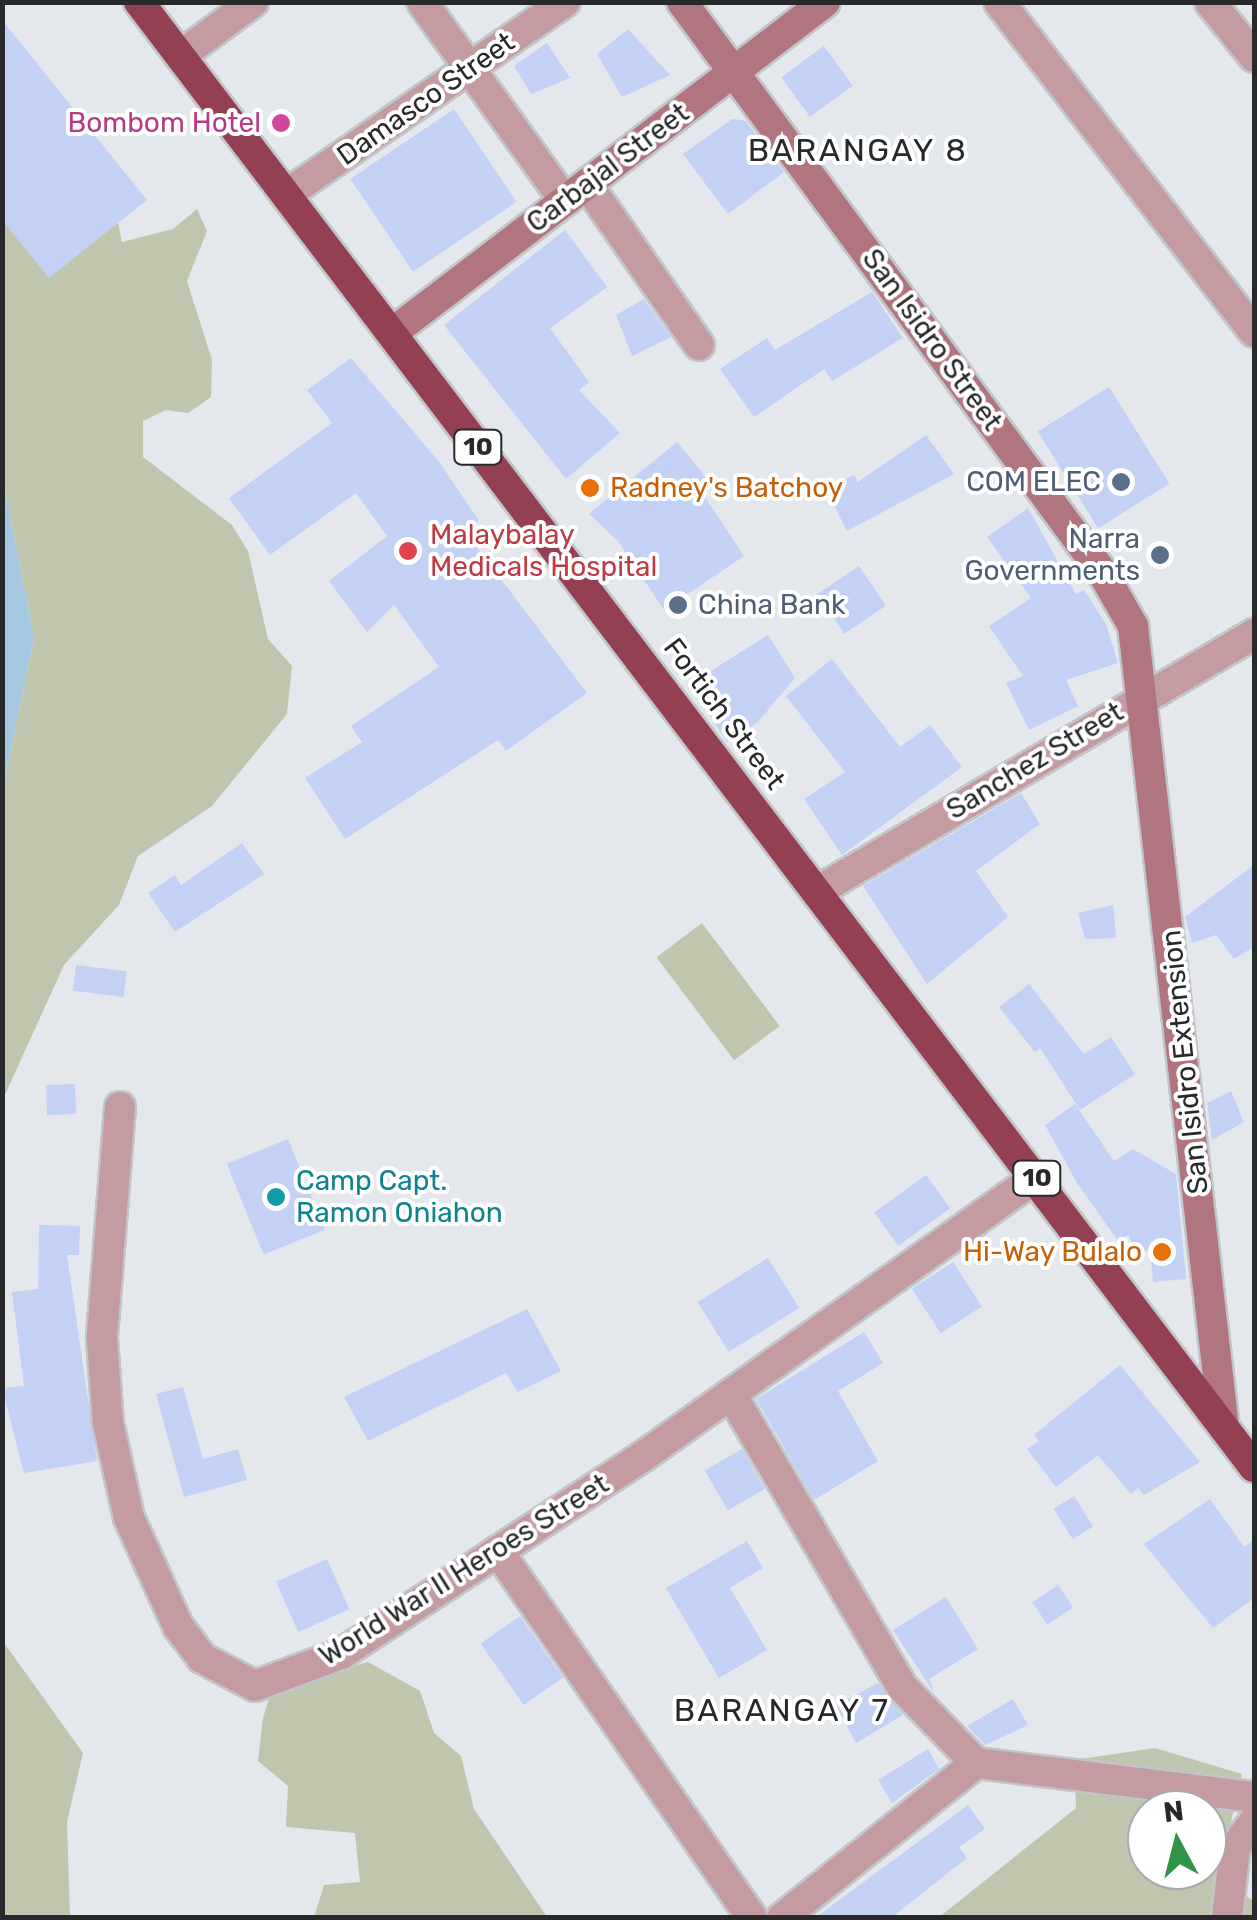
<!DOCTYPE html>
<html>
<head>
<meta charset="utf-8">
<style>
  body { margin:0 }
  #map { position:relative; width:1257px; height:1920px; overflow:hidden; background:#e4e7ec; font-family:Rubik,sans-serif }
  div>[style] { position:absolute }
  .green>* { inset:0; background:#c0c6ae; transform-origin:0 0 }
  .water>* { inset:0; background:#a3c8e0 }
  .building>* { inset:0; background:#c3d1f5; transform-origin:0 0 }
  .roads { filter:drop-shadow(2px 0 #c2c5c9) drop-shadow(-2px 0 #c2c5c9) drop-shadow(0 2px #c2c5c9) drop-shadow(0 -2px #c2c5c9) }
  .street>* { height:30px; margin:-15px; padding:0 15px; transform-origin:15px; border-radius:15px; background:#c49ba1 }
  .secondary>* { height:30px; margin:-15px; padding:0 15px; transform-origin:15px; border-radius:15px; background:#b1757f }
  .highway>* { height:30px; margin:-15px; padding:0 15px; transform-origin:15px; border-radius:15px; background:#934052 }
  .dots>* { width:28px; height:28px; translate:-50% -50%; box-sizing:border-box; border:5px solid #fff; border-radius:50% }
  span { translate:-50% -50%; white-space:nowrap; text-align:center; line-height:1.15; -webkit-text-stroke:8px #fff; paint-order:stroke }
  .shield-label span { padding:2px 8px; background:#fff; border:2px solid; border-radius:8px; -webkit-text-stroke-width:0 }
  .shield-label { font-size:25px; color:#28292b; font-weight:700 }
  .street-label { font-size:28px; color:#28292b }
  .hotel-label { font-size:28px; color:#b23c85 }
  .right { translate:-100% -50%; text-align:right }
  .service-label { font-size:28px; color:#4e5e75 }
  .left { translate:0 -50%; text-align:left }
  .food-label { font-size:28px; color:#c56008 }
  .health-label { font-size:28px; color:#be3a42 }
  .culture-label { font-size:28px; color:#0d838f }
  .quarter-label { font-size:32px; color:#28292b; letter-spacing:2.5px }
  .frame { position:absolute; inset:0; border:5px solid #28292b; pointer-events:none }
  .north { position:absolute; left:1127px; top:1790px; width:100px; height:100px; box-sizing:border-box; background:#fff; border:2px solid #a9a9aa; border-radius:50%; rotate:353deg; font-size:28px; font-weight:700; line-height:40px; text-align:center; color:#28292b }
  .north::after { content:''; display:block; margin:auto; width:35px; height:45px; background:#309347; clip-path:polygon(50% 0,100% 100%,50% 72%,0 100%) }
</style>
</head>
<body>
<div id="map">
  <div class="green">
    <div style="clip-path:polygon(3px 171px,116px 213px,122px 242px,173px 229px,197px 209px,207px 231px,187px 281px,212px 360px,211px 397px,188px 413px,166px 410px,143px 421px,143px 457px,232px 525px,248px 551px,268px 639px,292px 666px,287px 714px,212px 806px,138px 856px,119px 905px,64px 965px,3px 1099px,3px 788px,34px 638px,3px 480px)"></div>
    <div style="left:702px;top:923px;width:129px;height:57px;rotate:53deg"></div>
    <div style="clip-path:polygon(2px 1640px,83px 1753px,67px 1822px,70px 1917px,3px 1917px)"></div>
    <div style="clip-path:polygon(368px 1662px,420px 1691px,434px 1733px,461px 1756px,474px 1809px,547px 1917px,314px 1917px,324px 1885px,360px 1882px,355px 1833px,286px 1827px,288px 1786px,258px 1761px,263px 1718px,272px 1689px)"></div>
    <div style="clip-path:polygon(evenodd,1155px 1748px,1242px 1774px,1218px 1879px,1254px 1901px,1254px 1917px,938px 1918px,1076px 1808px,1074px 1760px,1155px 1748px,1147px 1810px,1207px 1810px,1207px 1870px,1147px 1870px,1147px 1810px)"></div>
  </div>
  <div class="water">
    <div style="clip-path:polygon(3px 480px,34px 638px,3px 788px)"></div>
  </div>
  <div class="building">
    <div style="clip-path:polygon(2px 20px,147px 200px,49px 278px,2px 220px)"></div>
    <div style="clip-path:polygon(628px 29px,670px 75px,622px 97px,597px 54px)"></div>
    <div style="clip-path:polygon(547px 43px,570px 78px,531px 94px,514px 66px)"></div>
    <div style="left:824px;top:46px;width:49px;height:53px;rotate:54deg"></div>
    <div style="left:454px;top:109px;width:112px;height:125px;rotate:56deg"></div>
    <div style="clip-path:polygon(732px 119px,746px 121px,784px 172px,728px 214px,683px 154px)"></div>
    <div style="clip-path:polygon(565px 230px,607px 287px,550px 328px,589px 382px,579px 390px,620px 433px,566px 479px,444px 325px)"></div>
    <div style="clip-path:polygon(872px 292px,903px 338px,832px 381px,824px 369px,754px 417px,720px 369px,767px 338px,775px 350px)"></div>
    <div style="clip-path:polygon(644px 299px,671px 337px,632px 356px,616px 315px)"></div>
    <div style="clip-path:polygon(351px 358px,440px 463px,479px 521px,466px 533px,587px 693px,506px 751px,498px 740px,345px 839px,305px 778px,362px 742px,351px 726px,439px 667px,394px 605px,367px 632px,329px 581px,387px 536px,356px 493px,270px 555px,229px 498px,332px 423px,307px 390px)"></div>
    <div style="left:1109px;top:387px;width:114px;height:84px;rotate:58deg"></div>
    <div style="clip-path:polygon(926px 435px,954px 474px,847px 531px,826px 489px,854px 475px,858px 482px)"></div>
    <div style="clip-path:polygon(677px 442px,708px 480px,699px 488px,744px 556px,664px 610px,618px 541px,589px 514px)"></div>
    <div style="clip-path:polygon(1028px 508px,1076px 594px,1084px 590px,1106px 624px,1118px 663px,1066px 680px,1078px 706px,1029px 730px,1006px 683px,1023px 676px,989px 626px,1031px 598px,987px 537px)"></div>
    <div style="left:859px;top:566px;width:48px;height:50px;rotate:56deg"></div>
    <div style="clip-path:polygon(768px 635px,795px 678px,757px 723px,727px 742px,690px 684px)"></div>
    <div style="clip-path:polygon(832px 659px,900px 747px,930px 725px,962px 767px,842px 855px,804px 799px,845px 772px,786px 696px)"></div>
    <div style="clip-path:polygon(1021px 793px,1040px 824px,976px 871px,1008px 917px,927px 984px,863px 886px)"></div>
    <div style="clip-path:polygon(242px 843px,264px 874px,175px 932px,148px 893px,175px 875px,181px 885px)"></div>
    <div style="clip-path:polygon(1254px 865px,1254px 947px,1234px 959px,1216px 935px,1192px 943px,1185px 917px)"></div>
    <div style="clip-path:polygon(1113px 905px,1116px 938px,1085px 939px,1078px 913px)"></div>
    <div style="left:76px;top:965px;width:51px;height:26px;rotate:7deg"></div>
    <div style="clip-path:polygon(1029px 984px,1084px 1054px,1111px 1037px,1135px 1074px,1080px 1110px,1040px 1048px,1035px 1052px,999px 1007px)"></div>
    <div style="left:75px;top:1084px;width:30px;height:29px;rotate:88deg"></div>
    <div style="clip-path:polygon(1231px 1091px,1244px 1122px,1212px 1140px,1207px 1103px)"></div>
    <div style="clip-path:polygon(1075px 1104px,1114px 1161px,1133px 1149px,1176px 1174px,1186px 1279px,1153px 1282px,1150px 1248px,1139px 1256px,1128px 1235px,1118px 1241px,1077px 1183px,1045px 1125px)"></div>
    <div style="left:288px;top:1139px;width:98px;height:66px;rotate:68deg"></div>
    <div style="left:926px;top:1175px;width:41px;height:64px;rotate:54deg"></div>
    <div style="clip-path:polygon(39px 1225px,80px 1226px,79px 1255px,67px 1255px,97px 1461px,24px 1473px,2px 1388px,24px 1386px,12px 1292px,38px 1289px)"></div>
    <div style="left:768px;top:1258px;width:59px;height:83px;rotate:58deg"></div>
    <div style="left:953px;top:1262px;width:53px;height:49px;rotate:57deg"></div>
    <div style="clip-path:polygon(527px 1309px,561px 1371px,518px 1392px,506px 1373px,368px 1441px,344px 1397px)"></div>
    <div style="clip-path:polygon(864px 1332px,883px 1363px,838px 1391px,878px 1461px,814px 1500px,756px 1399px)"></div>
    <div style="clip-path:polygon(1120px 1365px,1200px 1462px,1144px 1495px,1138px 1488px,1131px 1494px,1098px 1455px,1056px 1487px,1027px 1449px,1039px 1441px,1034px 1435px)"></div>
    <div style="clip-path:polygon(183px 1387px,203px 1459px,238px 1449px,247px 1480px,184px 1497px,156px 1394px)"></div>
    <div style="left:742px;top:1449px;width:46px;height:43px;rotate:60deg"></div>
    <div style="left:1074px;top:1496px;width:36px;height:24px;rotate:58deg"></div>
    <div style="clip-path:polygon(1210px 1499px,1244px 1547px,1254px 1540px,1254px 1598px,1213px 1628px,1144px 1544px)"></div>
    <div style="clip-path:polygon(747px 1541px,763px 1568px,730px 1588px,767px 1650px,719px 1678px,666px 1588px)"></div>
    <div style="left:327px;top:1559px;width:55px;height:56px;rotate:66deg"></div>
    <div style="left:1058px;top:1585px;width:27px;height:31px;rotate:56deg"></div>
    <div style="clip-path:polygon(946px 1597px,978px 1649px,929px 1679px,935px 1694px,893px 1630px)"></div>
    <div style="left:520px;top:1616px;width:75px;height:48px;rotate:55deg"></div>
    <div style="clip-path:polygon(878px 1683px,903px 1715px,856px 1743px,836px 1706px)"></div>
    <div style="clip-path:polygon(1013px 1699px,1028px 1725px,985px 1745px,967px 1726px)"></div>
    <div style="clip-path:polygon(928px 1749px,939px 1769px,892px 1803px,878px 1780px)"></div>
    <div style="clip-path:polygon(968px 1805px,985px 1829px,959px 1847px,967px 1858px,891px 1918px,815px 1918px)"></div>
  </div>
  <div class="roads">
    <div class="street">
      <div style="left:422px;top:2px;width:245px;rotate:54.3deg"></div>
      <div style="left:999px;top:2px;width:417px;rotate:52.3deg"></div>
      <div style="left:1210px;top:2px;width:70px;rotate:51.3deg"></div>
      <div style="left:180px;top:56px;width:91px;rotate:-36.5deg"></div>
      <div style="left:587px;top:184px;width:196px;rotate:55.2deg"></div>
      <div style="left:286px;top:195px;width:339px;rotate:-34.7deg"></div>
      <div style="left:818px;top:891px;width:506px;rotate:-30.52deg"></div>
      <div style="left:120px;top:1107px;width:232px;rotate:94.5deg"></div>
      <div style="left:102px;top:1338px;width:85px;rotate:86deg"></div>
      <div style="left:108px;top:1423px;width:97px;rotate:77.5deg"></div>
      <div style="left:129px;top:1518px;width:119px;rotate:65.6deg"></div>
      <div style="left:178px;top:1626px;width:40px;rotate:53deg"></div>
      <div style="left:202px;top:1658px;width:60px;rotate:27.8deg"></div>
      <div style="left:255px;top:1686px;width:92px;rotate:-20.4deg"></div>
      <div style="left:341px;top:1654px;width:363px;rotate:-33.2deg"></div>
      <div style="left:645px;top:1455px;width:480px;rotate:-35.4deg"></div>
      <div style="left:731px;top:1394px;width:339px;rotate:59.7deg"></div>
      <div style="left:902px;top:1687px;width:106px;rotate:45.8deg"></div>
      <div style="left:976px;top:1763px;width:280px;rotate:7deg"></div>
      <div style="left:498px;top:1551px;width:446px;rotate:55.3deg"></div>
      <div style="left:782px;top:1918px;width:248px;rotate:-38.6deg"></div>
      <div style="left:1227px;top:1918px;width:71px;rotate:-83.6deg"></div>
      <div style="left:1235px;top:1847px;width:31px;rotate:-53deg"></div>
    </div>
    <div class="secondary">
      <div style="left:682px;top:2px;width:708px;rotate:53.62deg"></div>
      <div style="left:1102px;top:572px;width:62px;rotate:60.1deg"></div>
      <div style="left:1133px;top:626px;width:807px;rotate:83.53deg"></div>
      <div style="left:392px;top:333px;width:545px;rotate:-37.4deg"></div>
    </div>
    <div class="highway">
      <div style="left:139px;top:2px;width:1841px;rotate:52.73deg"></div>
    </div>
  </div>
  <div class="dots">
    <div style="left:281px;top:123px;background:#d1479c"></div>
    <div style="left:1121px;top:482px;background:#5c6f8a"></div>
    <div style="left:590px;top:488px;background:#e8710a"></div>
    <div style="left:408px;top:551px;background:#e0444e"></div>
    <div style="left:1160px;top:555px;background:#5c6f8a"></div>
    <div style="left:678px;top:605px;background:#5c6f8a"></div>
    <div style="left:276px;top:1197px;background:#0f9aa8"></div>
    <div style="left:1162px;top:1252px;background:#e8710a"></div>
  </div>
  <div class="shield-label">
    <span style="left:478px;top:447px">10</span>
    <span style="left:1037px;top:1178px">10</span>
  </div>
  <div class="street-label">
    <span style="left:426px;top:99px;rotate:-35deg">Damasco Street</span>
    <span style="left:608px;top:168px;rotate:-37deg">Carbajal Street</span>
    <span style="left:932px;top:340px;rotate:54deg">San Isidro Street</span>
    <span style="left:724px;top:714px;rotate:53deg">Fortich Street</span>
    <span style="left:1035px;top:761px;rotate:-31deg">Sanchez Street</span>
    <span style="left:1185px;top:1062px;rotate:-96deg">San Isidro Extension</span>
    <span style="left:464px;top:1570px;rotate:-32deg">World War II Heroes Street</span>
  </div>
  <div class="hotel-label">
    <span class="right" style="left:261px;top:123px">Bombom Hotel</span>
  </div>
  <div class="service-label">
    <span class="right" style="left:1101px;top:482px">COM ELEC</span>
    <span class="right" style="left:1140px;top:555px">Narra<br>Governments</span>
    <span class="left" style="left:698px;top:605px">China Bank</span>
  </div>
  <div class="food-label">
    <span class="left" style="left:610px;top:488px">Radney's Batchoy</span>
    <span class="right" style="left:1142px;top:1252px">Hi-Way Bulalo</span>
  </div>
  <div class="health-label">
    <span class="left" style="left:430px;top:551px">Malaybalay<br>Medicals Hospital</span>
  </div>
  <div class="culture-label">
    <span class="left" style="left:296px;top:1197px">Camp Capt.<br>Ramon Oniahon</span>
  </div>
  <div class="quarter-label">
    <span style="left:858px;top:150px">BARANGAY 8</span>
    <span style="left:782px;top:1710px">BARANGAY 7</span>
  </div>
  <div class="frame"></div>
  <div class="north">N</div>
</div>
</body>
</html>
